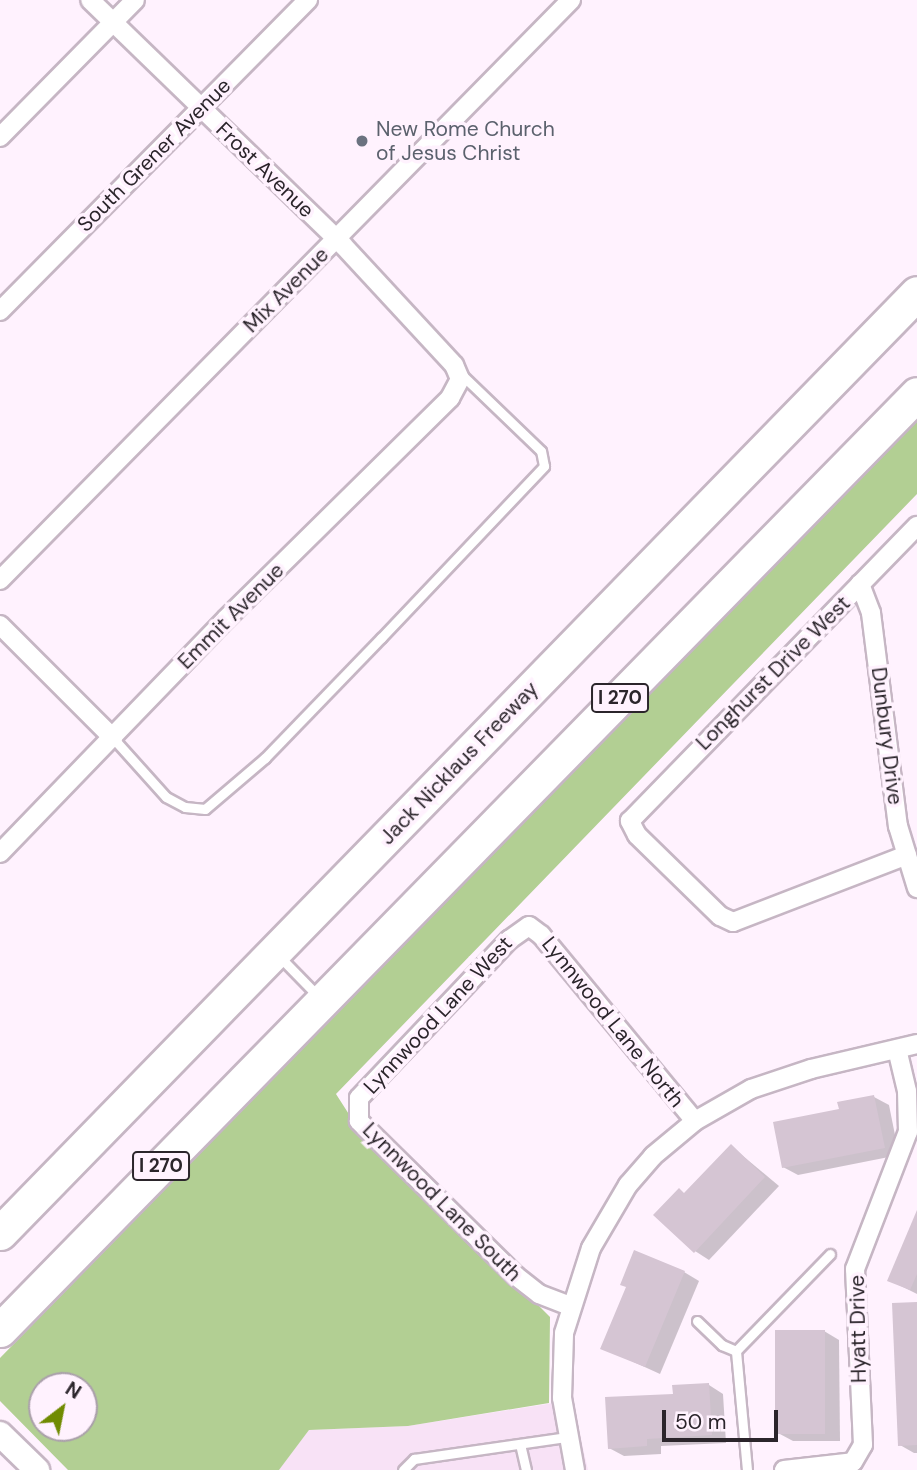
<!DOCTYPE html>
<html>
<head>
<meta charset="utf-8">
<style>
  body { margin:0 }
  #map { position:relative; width:917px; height:1470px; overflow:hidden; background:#fff2fe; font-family:"DM Sans",sans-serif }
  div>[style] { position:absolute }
  .built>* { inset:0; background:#f8e2f6 }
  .green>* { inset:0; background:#b2cf93 }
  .shadow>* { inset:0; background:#0003 }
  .building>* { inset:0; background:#d5c5d3; transform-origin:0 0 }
  .roads { filter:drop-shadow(2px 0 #c6b6c4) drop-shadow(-2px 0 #c6b6c4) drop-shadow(0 2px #c6b6c4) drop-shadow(0 -2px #c6b6c4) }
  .lane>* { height:9px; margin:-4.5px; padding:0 4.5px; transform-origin:4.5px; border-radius:4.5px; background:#fff }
  .street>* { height:18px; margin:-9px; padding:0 9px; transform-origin:9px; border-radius:9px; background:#fff }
  .secondary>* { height:24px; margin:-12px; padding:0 12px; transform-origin:12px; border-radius:12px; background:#fff }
  .highway>* { height:33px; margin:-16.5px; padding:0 16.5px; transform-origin:16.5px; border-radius:16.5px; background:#fff }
  .dots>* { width:19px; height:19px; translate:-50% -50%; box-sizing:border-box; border:4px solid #fff2fe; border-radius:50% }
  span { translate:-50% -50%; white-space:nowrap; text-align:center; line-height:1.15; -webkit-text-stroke:7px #fff2fe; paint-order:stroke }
  .shield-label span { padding:2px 5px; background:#fff2fe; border:2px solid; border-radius:5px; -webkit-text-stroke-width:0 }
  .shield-label { font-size:19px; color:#2b252b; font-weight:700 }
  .worship-label { font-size:21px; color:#5b616d }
  .left { translate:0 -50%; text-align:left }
  .street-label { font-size:21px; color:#2b252b }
  .north { position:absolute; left:28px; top:1372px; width:70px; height:70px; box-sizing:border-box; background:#fff2fe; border:2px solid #aaa0aa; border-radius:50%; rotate:32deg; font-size:19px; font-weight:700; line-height:28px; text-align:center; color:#2b252b }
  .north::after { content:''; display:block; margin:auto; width:24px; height:32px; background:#708b01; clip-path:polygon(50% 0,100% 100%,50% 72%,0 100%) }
  .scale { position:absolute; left:662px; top:1410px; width:116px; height:32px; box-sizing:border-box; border:4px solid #2b252b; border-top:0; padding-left:9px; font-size:21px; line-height:24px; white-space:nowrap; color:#2b252b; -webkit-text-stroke:5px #fff2fe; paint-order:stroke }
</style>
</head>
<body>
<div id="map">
  <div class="built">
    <div style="clip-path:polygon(572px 1400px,588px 1470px,279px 1470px,309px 1430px,408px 1426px)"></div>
  </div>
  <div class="green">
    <div style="clip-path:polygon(evenodd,917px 420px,917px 494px,336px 1094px,352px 1119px,550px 1317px,549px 1403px,408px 1426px,309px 1430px,279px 1470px,68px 1470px,0 1401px,0 1358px,917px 420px,42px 1386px,84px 1386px,84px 1428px,42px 1428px,42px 1386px)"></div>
  </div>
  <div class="shadow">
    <div style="clip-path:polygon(874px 1097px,889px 1105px,899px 1155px,798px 1175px,783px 1167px,841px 1110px)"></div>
    <div style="clip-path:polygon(731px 1146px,779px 1186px,709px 1260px,695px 1251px)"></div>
    <div style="clip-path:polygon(917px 1213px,917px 1294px,889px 1280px)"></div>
    <div style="clip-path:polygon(684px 1272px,699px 1281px,660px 1374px,603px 1348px)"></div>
    <div style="clip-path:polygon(917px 1303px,917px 1453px,914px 1453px,900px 1445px)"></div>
    <div style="clip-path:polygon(824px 1331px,839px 1340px,840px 1441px,793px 1441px,778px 1433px)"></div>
    <div style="clip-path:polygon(709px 1385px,723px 1394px,726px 1443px,661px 1446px,661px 1454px,624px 1456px,609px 1448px,674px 1395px)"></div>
  </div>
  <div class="building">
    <div style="clip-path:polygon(874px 1095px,885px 1148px,782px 1168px,773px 1122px,839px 1109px,837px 1102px)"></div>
    <div style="clip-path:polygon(731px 1144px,765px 1177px,694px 1253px,653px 1215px,679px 1188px,684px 1193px)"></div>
    <div style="clip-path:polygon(917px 1210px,917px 1274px,910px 1290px,887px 1281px)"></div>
    <div style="clip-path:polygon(634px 1250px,685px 1271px,645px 1367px,600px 1349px,626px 1287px,620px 1285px)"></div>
    <div style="clip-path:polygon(917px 1302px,917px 1445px,898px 1446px,892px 1303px)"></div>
    <div style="left:775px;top:1330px;width:50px;height:104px"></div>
    <div style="clip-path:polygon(709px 1383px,712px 1435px,647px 1439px,647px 1446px,608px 1449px,605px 1397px,673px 1394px,672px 1385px)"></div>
  </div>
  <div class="roads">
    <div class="lane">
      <div style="left:113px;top:738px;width:79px;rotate:48.1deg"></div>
      <div style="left:166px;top:797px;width:21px;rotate:28deg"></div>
      <div style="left:185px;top:807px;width:20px;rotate:6deg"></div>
      <div style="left:205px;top:809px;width:79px;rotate:-40.4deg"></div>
      <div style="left:265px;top:758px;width:167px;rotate:-46deg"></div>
      <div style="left:381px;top:638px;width:237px;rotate:-46.5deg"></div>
      <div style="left:544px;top:466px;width:15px;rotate:-101deg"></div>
      <div style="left:541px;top:451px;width:110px;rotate:-136.1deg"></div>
      <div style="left:279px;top:956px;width:56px;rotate:45.7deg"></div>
      <div style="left:697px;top:1321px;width:35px;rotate:44deg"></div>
      <div style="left:722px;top:1345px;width:15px;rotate:23deg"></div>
      <div style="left:520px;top:1444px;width:27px;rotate:77deg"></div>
      <div style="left:403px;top:1470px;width:16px;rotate:-45deg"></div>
      <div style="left:414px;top:1459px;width:155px;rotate:-8.2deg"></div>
      <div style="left:747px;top:1470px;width:120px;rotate:-95.3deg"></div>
      <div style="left:736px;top:1351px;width:135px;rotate:-45.9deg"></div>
    </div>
    <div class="street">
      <div style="left:0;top:137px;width:192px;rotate:-45.4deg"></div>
      <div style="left:0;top:311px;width:438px;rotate:-45.3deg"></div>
      <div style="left:0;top:580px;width:814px;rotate:-45.45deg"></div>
      <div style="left:860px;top:584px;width:31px;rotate:69deg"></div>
      <div style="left:871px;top:613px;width:215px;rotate:82.8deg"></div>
      <div style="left:898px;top:826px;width:65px;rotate:73deg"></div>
      <div style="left:0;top:625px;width:160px;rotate:45deg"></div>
      <div style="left:0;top:853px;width:325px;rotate:-46deg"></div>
      <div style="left:226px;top:619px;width:315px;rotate:-44.6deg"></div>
      <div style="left:450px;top:398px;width:21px;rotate:-62deg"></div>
      <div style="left:460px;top:379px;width:15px;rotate:-113deg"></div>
      <div style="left:454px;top:365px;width:163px;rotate:-132.8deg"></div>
      <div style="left:343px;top:245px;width:352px;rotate:-135.9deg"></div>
      <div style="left:907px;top:855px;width:186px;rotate:158.9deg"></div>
      <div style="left:733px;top:922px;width:14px;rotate:-155deg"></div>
      <div style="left:720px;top:916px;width:116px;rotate:-135.7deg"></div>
      <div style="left:637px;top:835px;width:16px;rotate:-117deg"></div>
      <div style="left:630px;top:821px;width:412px;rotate:-45.8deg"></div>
      <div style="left:570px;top:1306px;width:33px;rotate:-159deg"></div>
      <div style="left:539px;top:1294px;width:29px;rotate:-142deg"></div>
      <div style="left:516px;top:1276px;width:221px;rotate:-135.4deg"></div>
      <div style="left:359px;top:1121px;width:23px;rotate:-90deg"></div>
      <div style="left:359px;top:1098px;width:218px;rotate:-46.5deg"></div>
      <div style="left:509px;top:940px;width:24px;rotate:-35deg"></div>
      <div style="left:529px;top:926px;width:15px;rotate:37deg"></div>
      <div style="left:541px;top:935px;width:241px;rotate:50.4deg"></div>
      <div style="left:575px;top:1470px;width:73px;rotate:-100.2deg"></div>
      <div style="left:562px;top:1398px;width:65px;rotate:-88.2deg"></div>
      <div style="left:564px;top:1333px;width:89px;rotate:-72.4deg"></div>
      <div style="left:591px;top:1248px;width:73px;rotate:-59.6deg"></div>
      <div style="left:628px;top:1185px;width:38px;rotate:-49deg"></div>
      <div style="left:653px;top:1156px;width:55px;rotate:-39.8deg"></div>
      <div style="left:695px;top:1121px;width:64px;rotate:-29.7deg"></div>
      <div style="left:751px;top:1089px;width:63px;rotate:-18.4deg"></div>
      <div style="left:811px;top:1069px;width:109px;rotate:-13.3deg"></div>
      <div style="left:784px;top:1470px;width:69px;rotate:-6.6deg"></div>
      <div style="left:853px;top:1462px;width:20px;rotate:-60deg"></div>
      <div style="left:863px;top:1445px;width:176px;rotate:-92.6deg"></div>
      <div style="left:855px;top:1269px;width:147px;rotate:-68.9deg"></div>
      <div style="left:908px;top:1132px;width:41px;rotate:-91.4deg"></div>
      <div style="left:907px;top:1091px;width:43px;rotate:-103.4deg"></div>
    </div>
    <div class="secondary">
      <div style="left:0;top:1434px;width:52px;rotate:44.2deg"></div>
    </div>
    <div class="highway">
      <div style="left:0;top:1233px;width:1313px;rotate:-45.71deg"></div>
      <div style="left:0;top:1330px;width:1310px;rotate:-45.59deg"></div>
    </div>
  </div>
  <div class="dots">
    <div style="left:362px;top:141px;background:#6b7280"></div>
  </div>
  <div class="shield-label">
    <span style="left:620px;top:698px">I 270</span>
    <span style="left:161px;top:1166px">I 270</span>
  </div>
  <div class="worship-label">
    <span class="left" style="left:376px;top:141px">New Rome Church<br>of Jesus Christ</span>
  </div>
  <div class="street-label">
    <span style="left:154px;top:155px;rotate:-45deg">South Grener Avenue</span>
    <span style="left:265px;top:170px;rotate:44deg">Frost Avenue</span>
    <span style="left:286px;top:290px;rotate:-45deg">Mix Avenue</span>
    <span style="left:231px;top:616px;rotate:-45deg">Emmit Avenue</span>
    <span style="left:773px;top:673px;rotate:-45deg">Longhurst Drive West</span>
    <span style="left:887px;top:736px;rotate:83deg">Dunbury Drive</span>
    <span style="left:459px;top:763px;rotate:-46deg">Jack Nicklaus Freeway</span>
    <span style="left:438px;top:1015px;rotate:-47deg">Lynnwood Lane West</span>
    <span style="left:613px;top:1022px;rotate:51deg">Lynnwood Lane North</span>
    <span style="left:442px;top:1202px;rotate:45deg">Lynnwood Lane South</span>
    <span style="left:858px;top:1329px;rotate:-91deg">Hyatt Drive</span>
  </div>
  <div class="north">N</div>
  <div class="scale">50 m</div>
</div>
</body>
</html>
